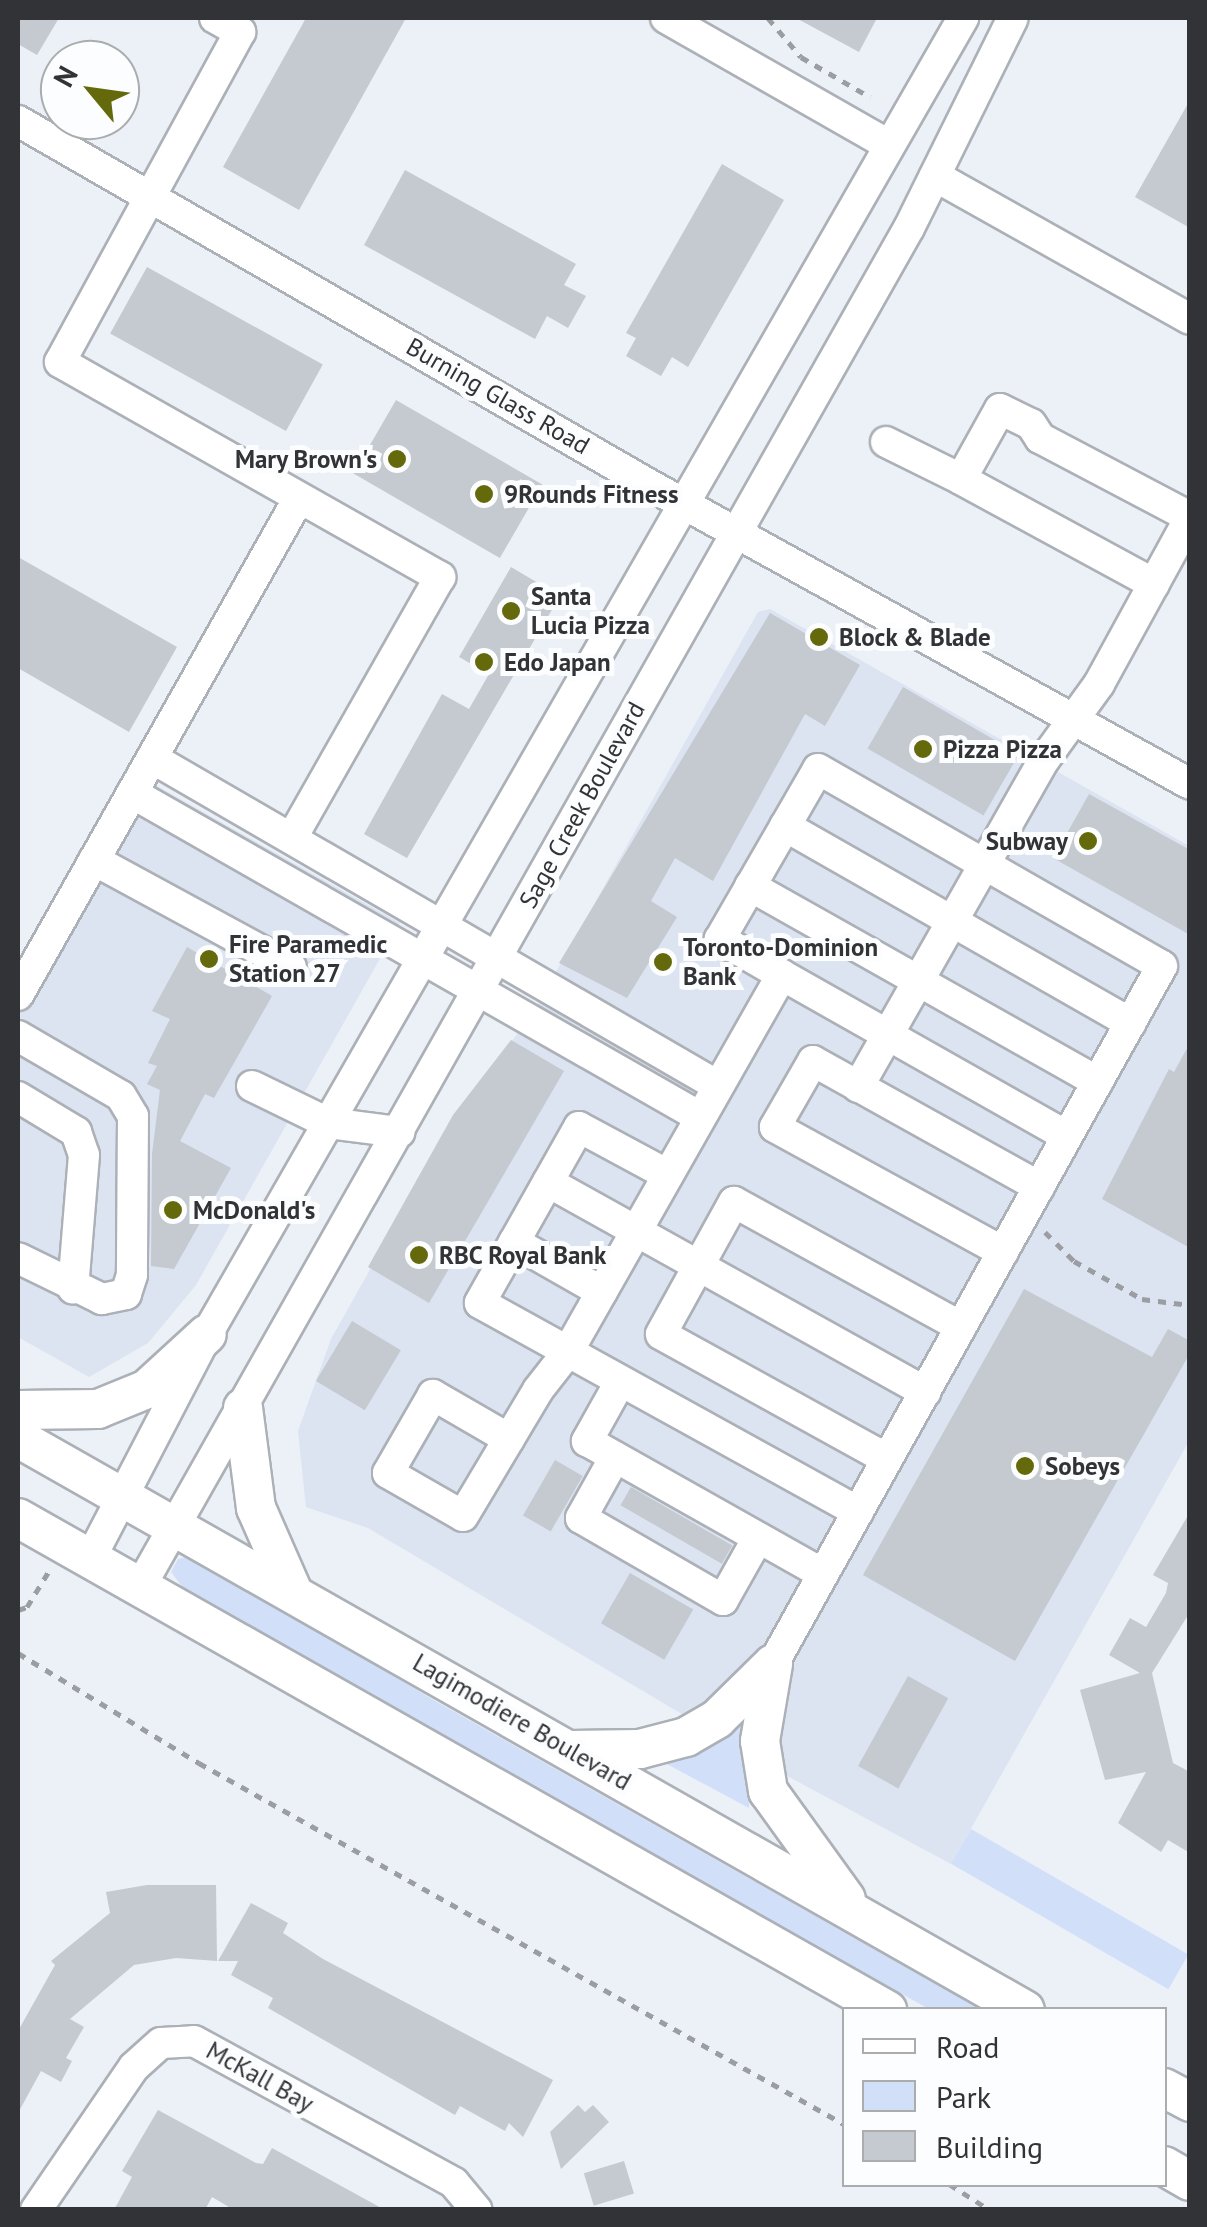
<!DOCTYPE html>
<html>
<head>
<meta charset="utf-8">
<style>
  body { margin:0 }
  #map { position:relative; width:1207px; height:2227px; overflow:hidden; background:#ecf0f7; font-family:"PT Sans",sans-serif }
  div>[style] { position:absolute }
  .built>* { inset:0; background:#dce3f1 }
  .green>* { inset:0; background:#d1dff9; transform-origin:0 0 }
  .building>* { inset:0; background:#c5c9d0; transform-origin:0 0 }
  .path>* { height:5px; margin-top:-2.5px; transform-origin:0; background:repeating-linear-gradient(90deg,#9a9da2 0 8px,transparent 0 16px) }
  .roads { filter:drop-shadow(2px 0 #acb0b7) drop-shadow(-2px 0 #acb0b7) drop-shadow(0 2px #acb0b7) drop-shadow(0 -2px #acb0b7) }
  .minor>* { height:30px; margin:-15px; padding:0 15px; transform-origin:15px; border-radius:15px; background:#fff }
  .major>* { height:38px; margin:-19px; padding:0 19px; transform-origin:19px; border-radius:19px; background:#fff }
  .dots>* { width:28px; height:28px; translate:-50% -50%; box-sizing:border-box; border:5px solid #fcfdfe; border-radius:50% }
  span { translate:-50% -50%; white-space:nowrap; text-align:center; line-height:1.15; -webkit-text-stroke:10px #fcfdfe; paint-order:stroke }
  .street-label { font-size:25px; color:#313336 }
  .poi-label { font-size:25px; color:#313336; font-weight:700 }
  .right { translate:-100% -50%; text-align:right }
  .left { translate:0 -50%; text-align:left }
  .frame { position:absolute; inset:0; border:20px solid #313336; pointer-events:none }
  .legend { position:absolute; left:842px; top:2007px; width:325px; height:180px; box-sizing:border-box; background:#fcfdfe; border:2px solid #abacae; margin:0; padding:12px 18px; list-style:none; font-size:30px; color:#313336 }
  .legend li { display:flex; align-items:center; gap:20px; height:50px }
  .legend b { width:50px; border:2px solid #abacae }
  .north { position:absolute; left:40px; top:40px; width:100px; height:100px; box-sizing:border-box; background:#fcfdfe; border:2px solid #abacae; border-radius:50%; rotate:299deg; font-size:28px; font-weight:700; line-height:40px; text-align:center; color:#313336 }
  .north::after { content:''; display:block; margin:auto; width:35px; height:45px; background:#646a0b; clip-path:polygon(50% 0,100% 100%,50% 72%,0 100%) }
</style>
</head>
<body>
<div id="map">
  <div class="built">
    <div style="clip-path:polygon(770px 609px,1189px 846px,1189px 1441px,951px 1864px,778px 1771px,368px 1528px,306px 1507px,298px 1431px,331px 1339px,461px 1108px,533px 1013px,758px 612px)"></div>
    <div style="clip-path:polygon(141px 777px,400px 923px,196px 1285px,148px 1343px,89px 1377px,18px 1337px,18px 995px)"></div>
  </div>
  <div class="green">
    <div style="clip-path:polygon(191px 1556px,437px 1702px,980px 2009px,929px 2009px,190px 1597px,171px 1572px,178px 1559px)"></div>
    <div style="clip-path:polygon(750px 1706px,749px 1808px,663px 1762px)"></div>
    <div style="left:971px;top:1829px;width:251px;height:40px;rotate:30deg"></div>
  </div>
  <div class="building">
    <div style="clip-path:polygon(18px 18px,59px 18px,37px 55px,18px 44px)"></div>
    <div style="clip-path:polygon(306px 18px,406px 18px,299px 210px,223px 167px)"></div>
    <div style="clip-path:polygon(796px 18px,877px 18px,859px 52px)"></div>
    <div style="clip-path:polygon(1190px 100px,1190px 228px,1135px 197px)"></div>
    <div style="clip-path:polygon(722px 164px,784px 200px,688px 367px,672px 357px,661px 376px,626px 356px,636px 338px,626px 333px)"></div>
    <div style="clip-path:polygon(405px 170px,576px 264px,564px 285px,586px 296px,568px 328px,547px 316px,535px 339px,364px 245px)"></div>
    <div style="left:147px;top:267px;width:201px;height:76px;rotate:29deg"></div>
    <div style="left:396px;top:400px;width:169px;height:85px;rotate:30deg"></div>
    <div style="clip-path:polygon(18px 557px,177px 647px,129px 732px,18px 668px)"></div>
    <div style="clip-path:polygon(511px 567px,560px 596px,407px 858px,364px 834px,442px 694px,469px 709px,489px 674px,459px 657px)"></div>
    <div style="clip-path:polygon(770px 613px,860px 665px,825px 726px,805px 714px,713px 881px,675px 858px,651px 901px,677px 917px,627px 998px,559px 963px)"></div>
    <div style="left:903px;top:687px;width:134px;height:71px;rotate:30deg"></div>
    <div style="clip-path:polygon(1089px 794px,1190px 850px,1190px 935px,1053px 858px)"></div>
    <div style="clip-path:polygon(187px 947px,272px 996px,214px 1098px,205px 1094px,180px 1141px,231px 1168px,174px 1269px,151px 1266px,152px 1154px,160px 1090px,147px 1084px,157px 1066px,148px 1063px,170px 1019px,152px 1011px)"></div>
    <div style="clip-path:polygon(511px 1040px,564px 1071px,429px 1303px,368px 1267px,453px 1115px)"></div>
    <div style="clip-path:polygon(1190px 1043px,1190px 1248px,1102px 1199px,1169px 1069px,1174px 1072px)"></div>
    <div style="clip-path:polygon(1024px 1289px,1152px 1357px,1168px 1329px,1190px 1341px,1190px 1353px,1015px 1661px,863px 1575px)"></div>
    <div style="left:352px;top:1321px;width:57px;height:70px;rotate:31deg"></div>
    <div style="left:555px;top:1460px;width:32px;height:64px;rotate:30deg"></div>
    <div style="left:631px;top:1487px;width:117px;height:21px;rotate:30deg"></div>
    <div style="clip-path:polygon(1190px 1512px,1190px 1612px,1152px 1673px,1173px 1763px,1190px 1772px,1190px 1853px,1168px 1840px,1161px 1852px,1118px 1823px,1146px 1772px,1105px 1780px,1080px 1690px,1140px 1673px,1109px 1655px,1130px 1618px,1146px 1627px,1166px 1593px,1168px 1583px,1153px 1575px)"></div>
    <div style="left:630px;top:1573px;width:73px;height:58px;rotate:30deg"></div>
    <div style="left:908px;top:1676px;width:46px;height:103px;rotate:29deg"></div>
    <div style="clip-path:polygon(147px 1885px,216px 1885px,217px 1961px,176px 1958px,134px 1965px,70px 2019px,84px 2027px,66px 2058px,72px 2061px,61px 2082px,41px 2071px,18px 2113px,18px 2031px,55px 1965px,51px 1961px,110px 1913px,106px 1892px)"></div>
    <div style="clip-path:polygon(251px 1903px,288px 1923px,283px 1933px,323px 1959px,553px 2080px,523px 2137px,509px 2123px,505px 2131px,460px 2106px,455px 2115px,268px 2008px,273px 1998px,231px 1975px,238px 1961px,218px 1961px)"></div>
    <div style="clip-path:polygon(578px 2105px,585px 2112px,593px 2105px,609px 2122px,561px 2169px,550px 2132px)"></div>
    <div style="clip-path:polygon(158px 2110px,256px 2163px,263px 2164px,272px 2148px,385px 2210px,234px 2210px,212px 2197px,205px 2210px,114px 2210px,132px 2177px,122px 2171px)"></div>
    <div style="left:624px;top:2161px;width:34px;height:42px;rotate:73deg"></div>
  </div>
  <div class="path">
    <div style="left:768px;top:18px;width:51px;rotate:49.8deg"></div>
    <div style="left:801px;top:57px;width:80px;rotate:30.1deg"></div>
    <div style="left:1045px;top:1232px;width:41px;rotate:45deg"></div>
    <div style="left:1074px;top:1261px;width:78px;rotate:29.2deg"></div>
    <div style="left:1142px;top:1299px;width:48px;rotate:7.1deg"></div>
    <div style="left:18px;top:1610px;width:9px;rotate:-18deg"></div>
    <div style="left:27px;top:1607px;width:42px;rotate:-58.6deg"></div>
    <div style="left:18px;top:1653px;width:212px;rotate:31.3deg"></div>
    <div style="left:199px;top:1763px;width:739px;rotate:29.24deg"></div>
    <div style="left:949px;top:2184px;width:49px;rotate:32.4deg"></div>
  </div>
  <div class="roads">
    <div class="minor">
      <div style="left:215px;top:18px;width:29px;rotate:29deg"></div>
      <div style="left:240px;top:32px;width:376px;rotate:118.6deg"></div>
      <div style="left:60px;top:362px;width:437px;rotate:29.5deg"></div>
      <div style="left:440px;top:577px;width:300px;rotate:119.6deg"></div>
      <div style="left:666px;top:18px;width:254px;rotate:29.7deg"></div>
      <div style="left:18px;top:121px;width:727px;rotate:29.95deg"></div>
      <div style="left:648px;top:484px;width:619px;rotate:28.96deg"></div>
      <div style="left:935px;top:176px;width:292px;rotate:29.3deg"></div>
      <div style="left:886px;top:442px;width:84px;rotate:26.3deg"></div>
      <div style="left:1154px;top:584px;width:220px;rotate:-151.5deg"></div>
      <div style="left:961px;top:479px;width:80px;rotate:-60.9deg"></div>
      <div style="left:1000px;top:409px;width:34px;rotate:26deg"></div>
      <div style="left:1031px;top:424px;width:17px;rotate:57deg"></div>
      <div style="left:1040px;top:438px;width:170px;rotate:27.8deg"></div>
      <div style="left:152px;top:758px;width:654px;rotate:30.09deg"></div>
      <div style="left:132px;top:793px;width:654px;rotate:29.7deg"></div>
      <div style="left:785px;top:826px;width:398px;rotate:29.7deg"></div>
      <div style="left:94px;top:860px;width:224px;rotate:28.5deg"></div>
      <div style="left:750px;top:886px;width:399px;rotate:29.4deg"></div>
      <div style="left:782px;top:975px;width:327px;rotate:29.5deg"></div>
      <div style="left:18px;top:995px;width:571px;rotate:-60.52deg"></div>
      <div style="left:18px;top:1036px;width:119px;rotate:30.2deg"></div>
      <div style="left:121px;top:1096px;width:23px;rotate:59deg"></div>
      <div style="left:133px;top:1116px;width:159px;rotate:90.4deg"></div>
      <div style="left:132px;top:1275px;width:20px;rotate:108deg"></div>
      <div style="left:126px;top:1294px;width:25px;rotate:168deg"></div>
      <div style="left:102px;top:1299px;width:93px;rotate:-154deg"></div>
      <div style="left:252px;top:1086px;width:85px;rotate:26deg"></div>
      <div style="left:328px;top:1123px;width:72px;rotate:7.2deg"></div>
      <div style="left:858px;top:1087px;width:376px;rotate:-60.4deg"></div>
      <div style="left:1044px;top:760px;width:94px;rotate:-54.1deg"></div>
      <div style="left:1099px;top:684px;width:189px;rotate:-61.3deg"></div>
      <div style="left:18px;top:1097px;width:68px;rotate:31.1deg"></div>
      <div style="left:76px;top:1132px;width:24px;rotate:71deg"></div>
      <div style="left:84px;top:1155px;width:134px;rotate:94.7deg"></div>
      <div style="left:668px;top:1175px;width:101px;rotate:-151.7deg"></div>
      <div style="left:579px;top:1127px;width:202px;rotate:119.4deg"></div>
      <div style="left:480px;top:1303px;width:432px;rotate:28.9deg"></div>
      <div style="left:548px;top:1182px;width:432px;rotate:29.1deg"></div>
      <div style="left:514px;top:1242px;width:101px;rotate:29.6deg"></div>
      <div style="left:1003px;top:1252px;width:260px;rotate:-151.3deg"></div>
      <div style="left:775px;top:1127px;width:76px;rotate:-60.1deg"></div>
      <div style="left:813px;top:1061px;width:259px;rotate:29.1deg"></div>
      <div style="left:620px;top:1382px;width:68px;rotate:119.2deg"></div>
      <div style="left:587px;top:1441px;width:271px;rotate:29.4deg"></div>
      <div style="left:509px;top:1439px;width:88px;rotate:-149.9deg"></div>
      <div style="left:433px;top:1395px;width:90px;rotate:120deg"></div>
      <div style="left:388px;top:1473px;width:86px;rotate:29.8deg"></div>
      <div style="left:463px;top:1516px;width:147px;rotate:-59.2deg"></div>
      <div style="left:538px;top:1390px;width:47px;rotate:-51.9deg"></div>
      <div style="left:567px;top:1353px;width:435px;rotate:-60.4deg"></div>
      <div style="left:782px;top:975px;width:72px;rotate:-149.9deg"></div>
      <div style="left:720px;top:939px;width:196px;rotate:-60deg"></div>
      <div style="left:818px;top:769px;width:396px;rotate:29.8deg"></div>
      <div style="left:1162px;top:966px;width:799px;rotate:119.13deg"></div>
      <div style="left:615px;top:1457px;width:70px;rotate:119.1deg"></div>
      <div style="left:581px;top:1518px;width:164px;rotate:30deg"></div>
      <div style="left:723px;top:1600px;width:71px;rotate:-60.6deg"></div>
      <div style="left:887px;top:1459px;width:258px;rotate:-151.1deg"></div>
      <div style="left:661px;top:1334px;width:151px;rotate:-61.1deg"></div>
      <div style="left:734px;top:1202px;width:259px;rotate:28.8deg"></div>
      <div style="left:90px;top:1559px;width:254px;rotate:-62.5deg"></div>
      <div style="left:207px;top:1334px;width:1518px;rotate:-60.12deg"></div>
      <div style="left:140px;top:1587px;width:1561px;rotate:-60.5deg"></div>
      <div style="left:909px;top:228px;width:234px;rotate:-63.7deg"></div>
      <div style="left:36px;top:2210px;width:173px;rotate:-55.6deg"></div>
      <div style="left:134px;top:2067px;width:36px;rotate:-42deg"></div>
      <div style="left:161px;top:2043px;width:33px;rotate:-3deg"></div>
      <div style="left:194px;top:2041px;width:296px;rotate:28.6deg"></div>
      <div style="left:454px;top:2183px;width:35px;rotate:50deg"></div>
    </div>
    <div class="major">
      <div style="left:243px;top:1408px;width:101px;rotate:82.6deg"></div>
      <div style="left:256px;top:1508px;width:90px;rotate:66.3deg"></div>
      <div style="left:18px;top:1410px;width:80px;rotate:-0.7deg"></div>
      <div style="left:98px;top:1409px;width:53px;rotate:-22.2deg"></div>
      <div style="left:147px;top:1389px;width:81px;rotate:-42.5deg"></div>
      <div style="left:18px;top:1438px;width:1158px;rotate:29.6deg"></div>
      <div style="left:18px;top:1518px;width:999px;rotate:29.52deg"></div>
      <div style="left:773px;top:1664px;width:78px;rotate:99.6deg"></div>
      <div style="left:760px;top:1741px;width:51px;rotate:80.9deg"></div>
      <div style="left:768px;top:1791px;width:133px;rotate:54.2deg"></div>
      <div style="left:570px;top:1750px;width:70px;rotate:-0.8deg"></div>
      <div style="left:640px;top:1749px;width:48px;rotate:-14.6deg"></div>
      <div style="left:686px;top:1737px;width:36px;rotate:-30deg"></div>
      <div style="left:717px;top:1719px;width:78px;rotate:-44.5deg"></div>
      <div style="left:1164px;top:2088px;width:30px;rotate:28deg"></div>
      <div style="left:1164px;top:2166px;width:30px;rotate:30deg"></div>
    </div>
  </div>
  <div class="dots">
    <div style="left:397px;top:459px;background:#646a0b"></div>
    <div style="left:484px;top:494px;background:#646a0b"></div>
    <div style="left:511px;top:611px;background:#646a0b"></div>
    <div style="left:819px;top:637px;background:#646a0b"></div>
    <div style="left:484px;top:662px;background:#646a0b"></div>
    <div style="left:923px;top:749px;background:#646a0b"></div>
    <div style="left:1088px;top:841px;background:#646a0b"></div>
    <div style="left:209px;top:959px;background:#646a0b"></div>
    <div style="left:663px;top:962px;background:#646a0b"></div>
    <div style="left:173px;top:1210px;background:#646a0b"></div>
    <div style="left:419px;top:1255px;background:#646a0b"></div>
    <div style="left:1025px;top:1466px;background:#646a0b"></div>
  </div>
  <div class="street-label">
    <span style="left:498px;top:396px;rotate:30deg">Burning Glass Road</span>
    <span style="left:582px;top:805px;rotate:-61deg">Sage Creek Boulevard</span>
    <span style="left:522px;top:1722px;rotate:30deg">Lagimodiere Boulevard</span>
    <span style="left:260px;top:2077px;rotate:29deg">McKall Bay</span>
  </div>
  <div class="poi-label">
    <span class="right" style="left:377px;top:459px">Mary Brown's</span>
    <span class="left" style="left:504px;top:494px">9Rounds Fitness</span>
    <span class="left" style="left:531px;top:611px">Santa<br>Lucia Pizza</span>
    <span class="left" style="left:839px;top:637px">Block &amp; Blade</span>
    <span class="left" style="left:504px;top:662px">Edo Japan</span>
    <span class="left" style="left:943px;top:749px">Pizza Pizza</span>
    <span class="right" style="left:1068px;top:841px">Subway</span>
    <span class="left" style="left:229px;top:959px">Fire Paramedic<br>Station 27</span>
    <span class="left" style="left:683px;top:962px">Toronto-Dominion<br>Bank</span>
    <span class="left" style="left:193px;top:1210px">McDonald's</span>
    <span class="left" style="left:439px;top:1255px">RBC Royal Bank</span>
    <span class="left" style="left:1045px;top:1466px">Sobeys</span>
  </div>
  <div class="frame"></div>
  <ul class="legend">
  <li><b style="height:12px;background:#fff"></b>Road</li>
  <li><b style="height:28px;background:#d1dff9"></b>Park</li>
  <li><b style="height:28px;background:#c5c9d0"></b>Building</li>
  </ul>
  <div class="north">N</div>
</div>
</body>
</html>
